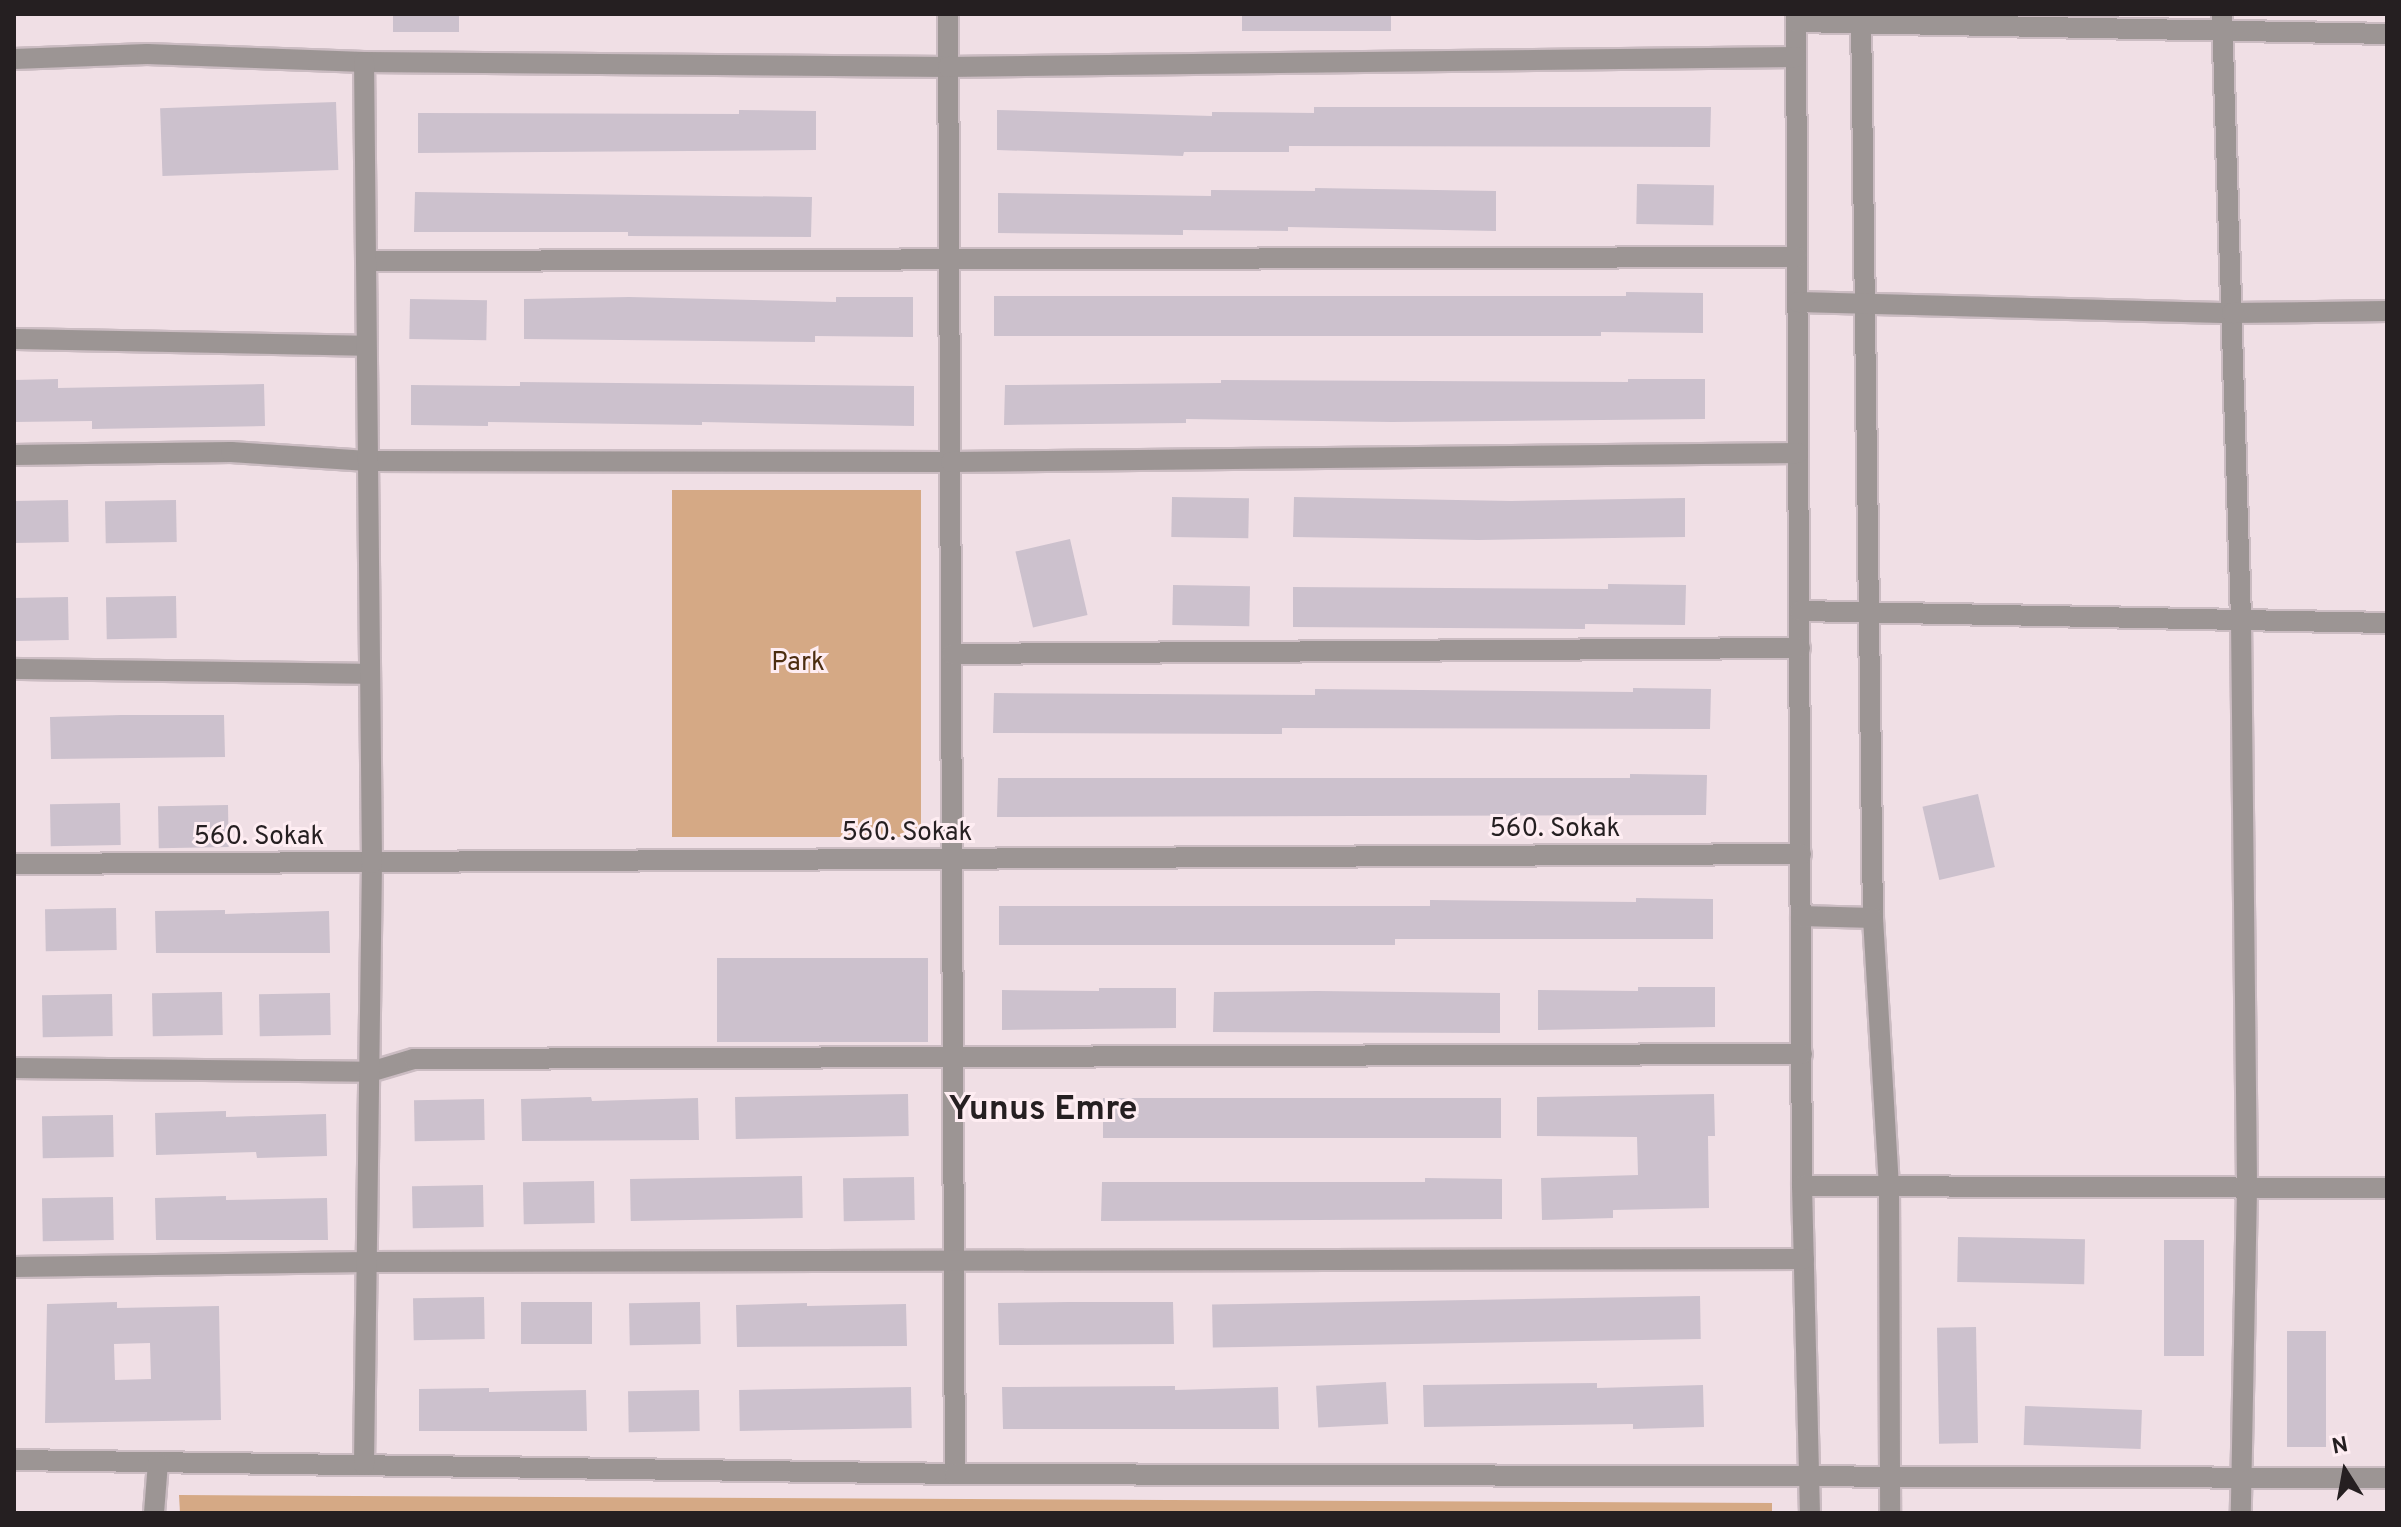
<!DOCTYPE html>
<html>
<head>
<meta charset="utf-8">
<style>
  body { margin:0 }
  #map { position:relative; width:2401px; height:1527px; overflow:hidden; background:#f0dfe5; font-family:Overpass,sans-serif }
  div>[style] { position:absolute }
  .green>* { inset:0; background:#d5a985; transform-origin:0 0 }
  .building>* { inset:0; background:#ccc1cd; transform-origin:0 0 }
  .roads { filter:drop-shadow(2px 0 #cbbcc2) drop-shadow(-2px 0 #cbbcc2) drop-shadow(0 2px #cbbcc2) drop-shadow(0 -2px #cbbcc2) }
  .minor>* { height:20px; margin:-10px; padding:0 10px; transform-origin:10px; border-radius:10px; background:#9c9594 }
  span { translate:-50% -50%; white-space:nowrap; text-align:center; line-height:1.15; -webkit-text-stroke:6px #feedf2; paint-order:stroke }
  .park-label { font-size:26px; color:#4c2d10 }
  .street-label { font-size:26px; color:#251f21 }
  .district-label { font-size:34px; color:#251f21; font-weight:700 }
  .frame { position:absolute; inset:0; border:16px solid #251f21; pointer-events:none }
  .north { position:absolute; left:2305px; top:1431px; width:80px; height:80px; -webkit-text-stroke:6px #feedf2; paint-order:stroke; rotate:349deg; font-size:22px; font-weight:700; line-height:32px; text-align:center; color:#251f21 }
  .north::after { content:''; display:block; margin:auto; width:28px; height:36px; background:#251f21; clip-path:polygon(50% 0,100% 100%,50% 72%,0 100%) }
</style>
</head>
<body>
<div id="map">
  <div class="green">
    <div style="left:921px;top:490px;width:347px;height:249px;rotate:90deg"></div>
    <div style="clip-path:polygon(179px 1495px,1772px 1503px,1772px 1513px,180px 1513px)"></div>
  </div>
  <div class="building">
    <div style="left:393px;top:14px;width:66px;height:18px"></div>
    <div style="left:1242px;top:14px;width:149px;height:17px"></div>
    <div style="left:336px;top:102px;width:68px;height:176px;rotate:88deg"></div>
    <div style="clip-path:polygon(1314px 107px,1711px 107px,1710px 147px,1289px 146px,1289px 152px,1184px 152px,1183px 156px,997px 150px,997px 110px,1212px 116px,1212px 112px,1314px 113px)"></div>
    <div style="clip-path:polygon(739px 110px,816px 111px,816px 150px,418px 153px,418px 113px,739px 114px)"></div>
    <div style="left:1637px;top:184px;width:77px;height:40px;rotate:1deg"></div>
    <div style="clip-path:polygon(1315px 188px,1496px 191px,1496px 231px,1288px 227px,1288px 231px,1183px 230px,1183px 235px,998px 233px,998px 193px,1211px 196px,1211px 190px,1315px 191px)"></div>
    <div style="clip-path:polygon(415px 192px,812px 197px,811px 237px,628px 236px,628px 232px,414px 232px)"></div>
    <div style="clip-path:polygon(1626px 292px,1703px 293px,1703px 333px,1601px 332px,1601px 336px,994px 336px,994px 296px,1626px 296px)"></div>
    <div style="clip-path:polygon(629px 297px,836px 302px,836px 297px,913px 297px,913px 337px,815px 336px,815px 342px,524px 339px,524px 299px)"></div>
    <div style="left:410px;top:299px;width:77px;height:40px;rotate:1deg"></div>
    <div style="clip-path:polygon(58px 379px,58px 388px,264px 384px,265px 426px,92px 429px,92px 421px,14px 422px,14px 380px)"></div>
    <div style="clip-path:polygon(1628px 379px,1705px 379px,1705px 419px,1392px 422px,1186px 419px,1186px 423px,1004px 425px,1005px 385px,1221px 383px,1221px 380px,1628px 382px)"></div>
    <div style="clip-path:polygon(520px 382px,914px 386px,914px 426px,702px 422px,702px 425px,488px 422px,488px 426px,411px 425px,411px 385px,520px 386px)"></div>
    <div style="left:1172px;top:497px;width:77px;height:40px;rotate:1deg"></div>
    <div style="clip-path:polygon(1294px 497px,1511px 501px,1685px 498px,1685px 537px,1478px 540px,1293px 537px)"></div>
    <div style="left:68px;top:500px;width:42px;height:54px;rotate:89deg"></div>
    <div style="left:176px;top:500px;width:42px;height:71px;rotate:89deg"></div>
    <div style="left:1070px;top:539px;width:78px;height:56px;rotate:77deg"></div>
    <div style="clip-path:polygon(1608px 584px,1686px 585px,1685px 625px,1585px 624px,1585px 629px,1293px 627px,1293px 587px,1608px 589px)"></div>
    <div style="left:1173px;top:585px;width:77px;height:40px;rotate:1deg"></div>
    <div style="left:176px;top:596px;width:42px;height:70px;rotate:89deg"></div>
    <div style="left:68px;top:597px;width:43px;height:54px;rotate:89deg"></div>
    <div style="clip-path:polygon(1633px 688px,1711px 689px,1710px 729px,1282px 728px,1282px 734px,993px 733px,994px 693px,1315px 695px,1315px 689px,1633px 692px)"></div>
    <div style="clip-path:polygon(121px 715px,224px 715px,225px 757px,51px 759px,50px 717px)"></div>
    <div style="clip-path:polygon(1630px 774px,1707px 775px,1706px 815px,997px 817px,998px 778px,1630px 778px)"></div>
    <div style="left:1978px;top:794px;width:75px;height:57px;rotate:77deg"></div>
    <div style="left:120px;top:803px;width:42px;height:70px;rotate:89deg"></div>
    <div style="left:228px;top:805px;width:42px;height:70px;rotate:89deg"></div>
    <div style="clip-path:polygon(1636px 898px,1713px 899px,1713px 939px,1395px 939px,1395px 945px,999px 945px,999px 906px,1430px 906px,1430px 900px,1636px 902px)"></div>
    <div style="left:116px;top:908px;width:42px;height:71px;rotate:89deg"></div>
    <div style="clip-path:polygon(225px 910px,225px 914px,329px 911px,330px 953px,156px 953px,155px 911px)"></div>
    <div style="left:717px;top:958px;width:211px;height:84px"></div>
    <div style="clip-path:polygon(1638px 987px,1715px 987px,1715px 1027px,1538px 1030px,1538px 990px,1638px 991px)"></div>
    <div style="clip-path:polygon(1099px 988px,1176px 988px,1176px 1028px,1002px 1030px,1002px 990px,1099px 991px)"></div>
    <div style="clip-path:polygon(1317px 991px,1500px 993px,1500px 1033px,1213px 1032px,1214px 992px)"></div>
    <div style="left:222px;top:992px;width:43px;height:70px;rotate:89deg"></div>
    <div style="left:330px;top:993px;width:42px;height:71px;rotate:89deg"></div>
    <div style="left:112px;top:994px;width:42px;height:70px;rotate:89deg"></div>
    <div style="left:908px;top:1094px;width:42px;height:173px;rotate:89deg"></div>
    <div style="clip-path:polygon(1714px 1094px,1715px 1136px,1708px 1136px,1709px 1208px,1613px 1210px,1613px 1218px,1542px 1220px,1541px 1178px,1638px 1175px,1637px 1137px,1537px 1136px,1537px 1097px)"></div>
    <div style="clip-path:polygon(591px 1097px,592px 1101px,698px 1098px,699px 1140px,522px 1141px,521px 1099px)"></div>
    <div style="left:1103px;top:1098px;width:398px;height:40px"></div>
    <div style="left:484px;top:1099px;width:41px;height:70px;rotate:89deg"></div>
    <div style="clip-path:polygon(226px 1111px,226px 1117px,326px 1114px,327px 1156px,257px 1158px,256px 1152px,156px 1155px,155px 1113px)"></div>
    <div style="left:113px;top:1115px;width:42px;height:71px;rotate:89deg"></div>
    <div style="left:802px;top:1176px;width:42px;height:172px;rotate:89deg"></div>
    <div style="left:914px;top:1177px;width:43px;height:71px;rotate:89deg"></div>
    <div style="clip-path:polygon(1425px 1178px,1502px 1179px,1502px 1219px,1101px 1221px,1102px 1182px,1425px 1182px)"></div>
    <div style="left:594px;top:1181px;width:42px;height:71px;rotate:89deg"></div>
    <div style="left:483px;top:1185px;width:42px;height:71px;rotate:89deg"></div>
    <div style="clip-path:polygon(226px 1196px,226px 1200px,327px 1198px,328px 1240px,156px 1240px,155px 1198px)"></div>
    <div style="left:113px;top:1197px;width:43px;height:71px;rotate:89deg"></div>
    <div style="left:1958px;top:1237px;width:127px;height:45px;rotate:1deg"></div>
    <div style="left:2204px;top:1240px;width:116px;height:40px;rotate:90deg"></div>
    <div style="left:1700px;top:1296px;width:43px;height:488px;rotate:89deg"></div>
    <div style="left:484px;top:1297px;width:42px;height:71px;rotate:89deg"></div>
    <div style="clip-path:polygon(evenodd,117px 1302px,117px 1308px,219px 1306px,221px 1420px,45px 1423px,47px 1304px,117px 1302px,150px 1343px,151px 1379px,115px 1380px,114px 1344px,150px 1343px)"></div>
    <div style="left:592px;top:1302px;width:42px;height:71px;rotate:90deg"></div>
    <div style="left:700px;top:1302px;width:42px;height:71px;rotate:89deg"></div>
    <div style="clip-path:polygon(1069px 1302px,1173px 1302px,1174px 1344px,999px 1345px,998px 1303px)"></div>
    <div style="clip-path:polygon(807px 1303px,807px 1306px,906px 1304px,907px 1346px,737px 1347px,736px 1305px)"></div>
    <div style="left:1976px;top:1327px;width:116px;height:39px;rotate:89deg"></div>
    <div style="left:2287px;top:1331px;width:39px;height:116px"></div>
    <div style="left:1386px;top:1382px;width:42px;height:70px;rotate:87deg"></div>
    <div style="clip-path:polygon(1597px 1383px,1597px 1388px,1703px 1385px,1704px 1427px,1633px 1429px,1633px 1424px,1424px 1427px,1423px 1385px)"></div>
    <div style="clip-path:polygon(1175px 1386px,1175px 1390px,1278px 1387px,1279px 1429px,1003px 1429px,1002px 1387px)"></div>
    <div style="left:911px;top:1387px;width:41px;height:172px;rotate:89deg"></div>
    <div style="clip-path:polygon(489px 1388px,489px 1392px,586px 1390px,587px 1431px,419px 1431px,419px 1389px)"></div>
    <div style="left:699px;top:1390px;width:41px;height:71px;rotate:89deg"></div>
    <div style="left:2025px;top:1406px;width:117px;height:39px;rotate:2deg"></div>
  </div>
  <div class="roads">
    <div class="minor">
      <div style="left:948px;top:14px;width:1460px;rotate:89.73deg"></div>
      <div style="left:1796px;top:14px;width:1172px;rotate:89.71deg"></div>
      <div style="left:1802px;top:1186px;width:327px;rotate:88.6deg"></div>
      <div style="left:1861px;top:14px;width:904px;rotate:89.24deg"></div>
      <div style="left:1873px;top:918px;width:268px;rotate:86.6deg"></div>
      <div style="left:1889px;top:1186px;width:327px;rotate:89.8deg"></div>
      <div style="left:2222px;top:14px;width:606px;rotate:88.2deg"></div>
      <div style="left:2241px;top:620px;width:568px;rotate:89.39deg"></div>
      <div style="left:2247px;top:1188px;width:325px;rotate:91.1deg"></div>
      <div style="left:1796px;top:22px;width:591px;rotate:1.16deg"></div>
      <div style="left:14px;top:59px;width:133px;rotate:-2.2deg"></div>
      <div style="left:147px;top:54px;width:217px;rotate:2.1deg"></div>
      <div style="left:364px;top:62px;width:584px;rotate:0.49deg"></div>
      <div style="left:948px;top:67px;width:848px;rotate:-0.68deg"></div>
      <div style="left:366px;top:261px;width:1431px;rotate:-0.16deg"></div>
      <div style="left:1798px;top:302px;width:434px;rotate:1.5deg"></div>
      <div style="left:2232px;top:313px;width:155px;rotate:-0.7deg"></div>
      <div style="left:14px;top:339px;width:352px;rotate:1.1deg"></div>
      <div style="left:14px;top:455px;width:217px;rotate:-0.8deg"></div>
      <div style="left:231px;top:452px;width:137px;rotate:3.8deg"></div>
      <div style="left:368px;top:461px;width:583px;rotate:0.1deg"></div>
      <div style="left:951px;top:462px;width:847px;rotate:-0.61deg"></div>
      <div style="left:1800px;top:611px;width:587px;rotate:1.17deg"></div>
      <div style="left:952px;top:654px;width:848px;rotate:-0.41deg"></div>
      <div style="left:14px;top:669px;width:354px;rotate:0.8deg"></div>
      <div style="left:14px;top:864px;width:1787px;rotate:-0.32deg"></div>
      <div style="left:1801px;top:916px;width:72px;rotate:1.6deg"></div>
      <div style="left:14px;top:1068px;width:356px;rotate:0.6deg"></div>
      <div style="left:370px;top:1072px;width:46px;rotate:-16.5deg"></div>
      <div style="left:414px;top:1059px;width:1388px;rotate:-0.21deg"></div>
      <div style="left:1802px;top:1186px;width:585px;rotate:0.2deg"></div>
      <div style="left:14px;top:1267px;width:353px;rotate:-0.8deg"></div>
      <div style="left:367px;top:1262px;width:1437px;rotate:-0.12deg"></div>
      <div style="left:14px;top:1460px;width:941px;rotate:0.85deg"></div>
      <div style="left:955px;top:1474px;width:1432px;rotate:0.16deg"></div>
      <div style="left:364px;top:1465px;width:602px;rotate:-89.24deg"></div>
      <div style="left:372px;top:863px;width:801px;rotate:-90.57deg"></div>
      <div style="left:154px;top:1513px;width:51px;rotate:-85.5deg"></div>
    </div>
  </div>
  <div class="park-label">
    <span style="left:798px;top:664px">Park</span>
  </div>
  <div class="street-label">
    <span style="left:1555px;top:830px">560. Sokak</span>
    <span style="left:907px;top:834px">560. Sokak</span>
    <span style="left:259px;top:838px">560. Sokak</span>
  </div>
  <div class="district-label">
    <span style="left:1043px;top:1111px">Yunus Emre</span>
  </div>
  <div class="frame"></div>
  <div class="north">N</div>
</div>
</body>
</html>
